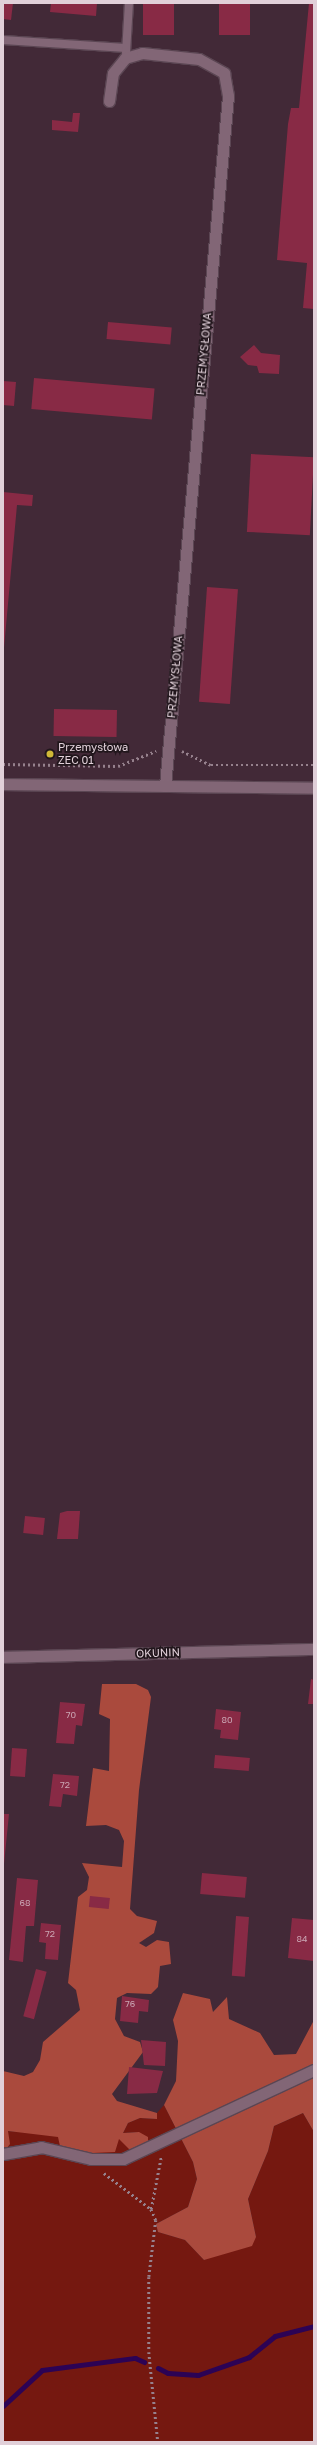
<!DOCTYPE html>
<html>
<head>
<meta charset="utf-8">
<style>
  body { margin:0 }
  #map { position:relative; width:317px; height:2445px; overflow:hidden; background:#422937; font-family:"Golos Text",sans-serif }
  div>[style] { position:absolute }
  .green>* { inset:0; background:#751810 }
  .forest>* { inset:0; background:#aa4a3d }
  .stream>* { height:5px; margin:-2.5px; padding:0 2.5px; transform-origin:2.5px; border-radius:2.5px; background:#2c0355 }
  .building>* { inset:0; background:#882a45; transform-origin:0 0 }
  .path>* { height:2.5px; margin-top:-1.25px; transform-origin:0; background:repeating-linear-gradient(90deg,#96818d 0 2px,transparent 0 5px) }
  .roads { filter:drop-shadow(1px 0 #5b4653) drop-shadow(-1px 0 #5b4653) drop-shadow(0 1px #5b4653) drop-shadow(0 -1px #5b4653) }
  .service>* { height:8px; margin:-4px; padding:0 4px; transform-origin:4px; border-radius:4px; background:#826676 }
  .minor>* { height:11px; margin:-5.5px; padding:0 5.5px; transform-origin:5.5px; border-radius:5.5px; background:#826676 }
  .secondary>* { height:11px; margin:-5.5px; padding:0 5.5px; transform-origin:5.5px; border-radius:5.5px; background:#826676 }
  .dots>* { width:11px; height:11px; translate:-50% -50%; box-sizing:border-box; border:2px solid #21161c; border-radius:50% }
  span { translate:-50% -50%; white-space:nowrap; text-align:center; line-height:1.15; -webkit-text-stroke:3.5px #21161c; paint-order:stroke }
  .number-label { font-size:9px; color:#cba6b4 }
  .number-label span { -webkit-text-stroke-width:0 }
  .street-label { font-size:11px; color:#e1d0d9 }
  .poi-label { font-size:11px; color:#e1d0d9 }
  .left { translate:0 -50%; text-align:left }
  .frame { position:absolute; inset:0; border:4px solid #e1d0d9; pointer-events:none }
</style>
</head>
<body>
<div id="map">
  <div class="green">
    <div style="clip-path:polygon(164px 2105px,193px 2162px,197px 2179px,188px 2207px,156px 2224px,158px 2232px,185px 2240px,204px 2260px,256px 2237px,248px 2199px,268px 2151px,274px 2126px,303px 2113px,314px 2132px,314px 2442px,3px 2442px,3px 2147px,7px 2148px,7px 2131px,118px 2139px,139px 2132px,123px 2133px,128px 2123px,140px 2118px,157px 2119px,157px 2113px)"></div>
  </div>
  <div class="forest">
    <div style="clip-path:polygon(102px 1684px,136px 1684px,148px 1690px,151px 1697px,139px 1790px,130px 1909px,137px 1916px,157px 1921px,154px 1933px,139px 1943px,146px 1947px,157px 1940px,169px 1942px,171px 1964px,160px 1966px,158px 1987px,151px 1994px,127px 1993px,117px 1998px,115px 2019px,124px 2036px,140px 2042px,143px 2052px,112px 2094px,117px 2101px,157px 2113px,157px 2119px,140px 2118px,128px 2123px,123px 2133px,139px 2132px,148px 2137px,148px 2149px,131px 2151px,119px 2139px,115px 2152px,70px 2154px,61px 2151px,58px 2137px,8px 2131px,10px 2144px,7px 2148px,3px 2147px,3px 2071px,24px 2076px,33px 2072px,40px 2060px,43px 2042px,80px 2010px,76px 1990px,68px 1983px,78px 1897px,87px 1890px,89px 1877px,82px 1863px,122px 1867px,124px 1841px,119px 1830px,106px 1825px,86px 1826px,93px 1768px,109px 1771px,110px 1719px,99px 1714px)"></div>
    <div style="clip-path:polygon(183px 1993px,210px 1999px,213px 2012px,227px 1997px,229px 2019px,260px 2033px,274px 2055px,296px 2054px,314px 2020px,314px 2132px,303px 2113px,274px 2126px,268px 2151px,248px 2199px,256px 2237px,252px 2246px,204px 2260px,185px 2240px,158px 2232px,156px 2224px,188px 2207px,197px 2179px,193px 2162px,164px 2105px,176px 2081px,178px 2041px,173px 2020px)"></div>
  </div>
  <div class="stream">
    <div style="left:158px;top:2368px;width:11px;rotate:27deg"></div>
    <div style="left:168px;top:2373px;width:30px;rotate:4deg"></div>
    <div style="left:198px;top:2375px;width:54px;rotate:-19.4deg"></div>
    <div style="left:249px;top:2357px;width:33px;rotate:-39deg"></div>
    <div style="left:275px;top:2336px;width:40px;rotate:-14.4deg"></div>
    <div style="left:3px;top:2406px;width:53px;rotate:-42.7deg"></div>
    <div style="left:42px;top:2370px;width:94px;rotate:-7.4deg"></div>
    <div style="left:135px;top:2358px;width:10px;rotate:24deg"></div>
  </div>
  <div class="building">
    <div style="clip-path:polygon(3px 3px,13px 3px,11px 20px,3px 19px)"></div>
    <div style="clip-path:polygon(51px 3px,97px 3px,96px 16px,50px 12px)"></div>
    <div style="left:143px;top:3px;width:31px;height:32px"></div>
    <div style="left:219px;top:3px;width:31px;height:32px"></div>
    <div style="clip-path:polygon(309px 3px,314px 3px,314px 309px,303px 308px,307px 263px,277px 260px,288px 124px,291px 108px,299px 108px)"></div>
    <div style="clip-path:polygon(73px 113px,80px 113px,78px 132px,52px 130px,52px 120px,72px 122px)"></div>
    <div style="left:108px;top:322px;width:64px;height:17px;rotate:5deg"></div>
    <div style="clip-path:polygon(254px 345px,261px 353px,280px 355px,279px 374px,259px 373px,257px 366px,248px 365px,240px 357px)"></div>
    <div style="left:34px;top:378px;width:121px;height:31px;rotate:5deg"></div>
    <div style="clip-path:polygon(3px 381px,16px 382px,14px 406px,3px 405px)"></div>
    <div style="left:251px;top:454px;width:63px;height:78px;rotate:3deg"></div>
    <div style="clip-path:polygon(3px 492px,33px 495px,32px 506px,17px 505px,4px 648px)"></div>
    <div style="left:207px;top:587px;width:31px;height:115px;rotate:4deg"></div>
    <div style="left:54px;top:709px;width:63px;height:27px;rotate:1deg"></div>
    <div style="clip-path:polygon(67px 1511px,80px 1511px,78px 1539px,57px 1539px,60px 1513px)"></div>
    <div style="left:25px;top:1516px;width:20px;height:17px;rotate:6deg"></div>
    <div style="clip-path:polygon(311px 1679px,314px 1680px,314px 1704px,308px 1704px)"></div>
    <div style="clip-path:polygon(60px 1702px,85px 1704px,82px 1726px,76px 1725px,74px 1744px,56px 1743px)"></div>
    <div style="clip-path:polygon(216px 1709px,241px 1712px,238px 1740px,220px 1738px,221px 1730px,214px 1729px)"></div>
    <div style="left:12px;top:1748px;width:15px;height:28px;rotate:4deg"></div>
    <div style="left:215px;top:1755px;width:35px;height:13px;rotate:5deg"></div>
    <div style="clip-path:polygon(53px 1774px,79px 1776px,77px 1796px,63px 1794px,61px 1807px,49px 1806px)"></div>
    <div style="clip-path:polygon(3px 1814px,9px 1814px,4px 1864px,3px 1864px)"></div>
    <div style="left:202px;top:1873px;width:45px;height:21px;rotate:5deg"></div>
    <div style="clip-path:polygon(17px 1878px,38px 1880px,34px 1926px,26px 1926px,23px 1962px,9px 1960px)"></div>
    <div style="left:90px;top:1896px;width:20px;height:11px;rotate:6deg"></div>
    <div style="left:236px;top:1916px;width:13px;height:60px;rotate:4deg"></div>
    <div style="clip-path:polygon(292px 1918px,314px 1920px,314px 1961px,288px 1958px)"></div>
    <div style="clip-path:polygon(41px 1923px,61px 1925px,58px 1960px,45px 1959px,46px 1943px,39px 1942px)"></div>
    <div style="left:36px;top:1969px;width:11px;height:49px;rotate:15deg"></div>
    <div style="clip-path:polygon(122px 1996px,149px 2000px,148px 2012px,139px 2011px,138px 2023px,120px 2021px)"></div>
    <div style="clip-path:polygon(141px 2040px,166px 2042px,165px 2066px,144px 2065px)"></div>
    <div style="clip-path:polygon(129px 2067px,163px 2071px,157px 2093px,127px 2094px)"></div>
  </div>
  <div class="path">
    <div style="left:182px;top:751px;width:32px;rotate:26deg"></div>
    <div style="left:211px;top:765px;width:103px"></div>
    <div style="left:3px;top:764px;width:115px;rotate:1deg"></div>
    <div style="left:118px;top:766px;width:41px;rotate:-21.5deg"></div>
    <div style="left:104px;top:2173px;width:59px;rotate:37.5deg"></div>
    <div style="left:151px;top:2209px;width:12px;rotate:66deg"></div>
    <div style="left:156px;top:2220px;width:57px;rotate:97deg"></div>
    <div style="left:149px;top:2277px;width:75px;rotate:90deg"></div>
    <div style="left:149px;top:2352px;width:90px;rotate:84.3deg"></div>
    <div style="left:151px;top:2209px;width:53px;rotate:-79.1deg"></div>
  </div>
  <div class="roads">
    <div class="service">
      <div style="left:3px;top:40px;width:123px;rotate:3.7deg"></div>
      <div style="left:126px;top:53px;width:50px;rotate:-86.6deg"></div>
    </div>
    <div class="minor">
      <div style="left:109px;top:101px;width:28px;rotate:-82deg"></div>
      <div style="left:113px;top:73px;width:19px;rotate:-51deg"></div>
      <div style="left:125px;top:58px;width:18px;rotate:-16deg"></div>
      <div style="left:142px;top:53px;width:57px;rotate:6deg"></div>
      <div style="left:199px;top:59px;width:29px;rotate:29deg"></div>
      <div style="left:224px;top:73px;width:23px;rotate:80deg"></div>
      <div style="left:228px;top:96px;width:693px;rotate:95.22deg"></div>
      <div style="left:3px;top:784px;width:311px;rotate:0.7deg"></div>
      <div style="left:3px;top:2154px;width:39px;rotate:-10deg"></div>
      <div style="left:41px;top:2147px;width:51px;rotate:13.5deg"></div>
      <div style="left:91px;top:2159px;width:32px"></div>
      <div style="left:123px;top:2159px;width:211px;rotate:-25deg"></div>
    </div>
    <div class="secondary">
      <div style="left:3px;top:1657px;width:311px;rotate:-1.5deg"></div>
    </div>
  </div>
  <div class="dots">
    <div style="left:50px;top:754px;background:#d0b837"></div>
  </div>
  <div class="number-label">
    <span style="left:71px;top:1715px">70</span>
    <span style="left:227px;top:1720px">80</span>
    <span style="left:65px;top:1785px">72</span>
    <span style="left:25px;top:1903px">68</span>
    <span style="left:50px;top:1934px">72</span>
    <span style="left:302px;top:1939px">84</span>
    <span style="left:130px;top:2004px">76</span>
  </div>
  <div class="street-label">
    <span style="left:204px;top:354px;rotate:-85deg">PRZEMYSŁOWA</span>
    <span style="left:175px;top:677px;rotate:-85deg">PRZEMYSŁOWA</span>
    <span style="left:158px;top:1653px;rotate:-2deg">OKUNIN</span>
  </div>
  <div class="poi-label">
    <span class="left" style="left:58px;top:754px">Przemysłowa<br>ZEC 01</span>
  </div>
  <div class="frame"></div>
</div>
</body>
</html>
